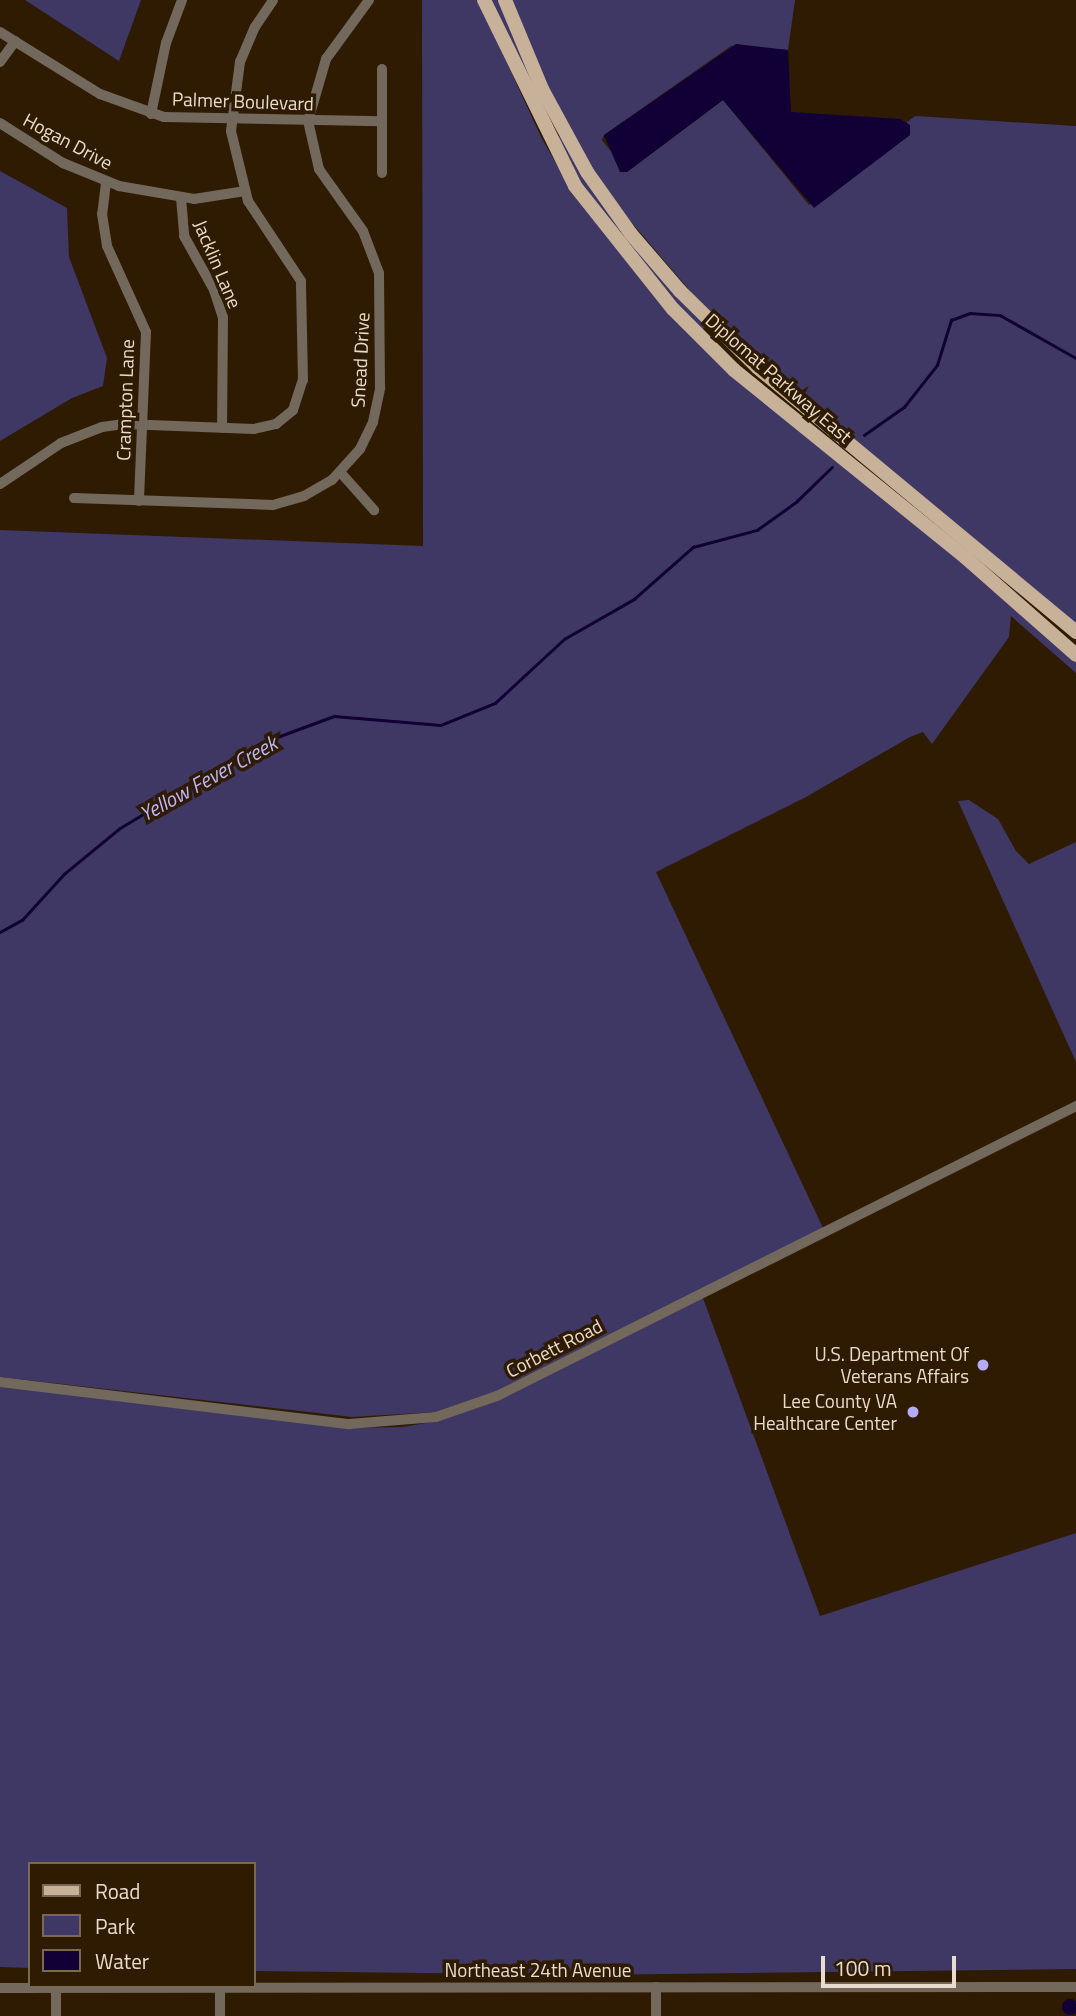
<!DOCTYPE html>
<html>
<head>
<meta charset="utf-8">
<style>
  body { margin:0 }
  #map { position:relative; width:1076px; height:2016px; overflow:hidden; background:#2e1b02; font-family:"Titillium Web",sans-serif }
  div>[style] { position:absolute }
  .green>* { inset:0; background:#3f3864 }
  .water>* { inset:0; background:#110035 }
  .round { border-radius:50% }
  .stream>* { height:2.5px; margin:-1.25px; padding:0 1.25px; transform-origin:1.25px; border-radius:1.25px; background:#110035 }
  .minor>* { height:10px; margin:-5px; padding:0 5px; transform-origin:5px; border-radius:5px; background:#72685c }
  .major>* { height:14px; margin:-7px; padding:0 7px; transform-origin:7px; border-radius:7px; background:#c7b199 }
  .dots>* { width:19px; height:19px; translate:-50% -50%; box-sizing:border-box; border:4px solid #2e1b02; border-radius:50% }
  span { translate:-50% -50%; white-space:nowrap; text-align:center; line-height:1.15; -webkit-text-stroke:7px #2e1b02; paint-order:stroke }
  .street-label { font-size:19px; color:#e9dccd }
  .poi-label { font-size:19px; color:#e9dccd }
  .right { translate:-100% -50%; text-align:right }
  .water-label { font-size:21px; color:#bdb6f8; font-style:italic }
  .legend { position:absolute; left:28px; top:1862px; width:228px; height:126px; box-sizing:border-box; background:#2e1b02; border:2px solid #796853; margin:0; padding:9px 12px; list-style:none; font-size:21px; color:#e9dccd }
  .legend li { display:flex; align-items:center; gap:14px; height:35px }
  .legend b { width:35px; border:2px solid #796853 }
  .scale { position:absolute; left:821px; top:1956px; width:135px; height:32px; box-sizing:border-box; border:4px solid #e9dccd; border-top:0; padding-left:9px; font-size:21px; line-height:24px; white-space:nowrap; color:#e9dccd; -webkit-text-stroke:5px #2e1b02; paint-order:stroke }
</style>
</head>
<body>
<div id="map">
  <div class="green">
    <div style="clip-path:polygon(25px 0,141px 0,119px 61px)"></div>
    <div style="clip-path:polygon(422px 0,478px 0,541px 137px,570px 188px,669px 312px,806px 435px,962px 560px,1076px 662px,1076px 673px,1011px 616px,1009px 637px,932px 744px,923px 732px,910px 737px,806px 797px,656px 872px,823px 1228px,494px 1392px,435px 1412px,352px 1417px,0 1377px,0 530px,423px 546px)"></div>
    <div style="clip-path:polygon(489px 0,500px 0,533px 83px,528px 88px)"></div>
    <div style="clip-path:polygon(510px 0,795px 0,788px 50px,731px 46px,604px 135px,602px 140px,627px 172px,723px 100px,809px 205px,910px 135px,907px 122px,915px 116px,1076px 126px,1076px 625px,721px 327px,608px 195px,563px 120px)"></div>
    <div style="clip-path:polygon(560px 136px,706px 326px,701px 331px,600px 215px,554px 140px)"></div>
    <div style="clip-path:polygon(0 171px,67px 208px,69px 257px,107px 358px,103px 386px,72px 398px,0 441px)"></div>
    <div style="clip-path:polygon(969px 800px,998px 819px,1016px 851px,1029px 864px,1076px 842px,1076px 1062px,958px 801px)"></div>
    <div style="clip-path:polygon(703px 1298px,820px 1616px,1076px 1533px,1076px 1969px,587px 1975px,254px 1971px,254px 1864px,30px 1864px,30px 1968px,0 1967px,0 1386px,349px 1428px,402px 1427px,438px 1421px,499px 1400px)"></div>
  </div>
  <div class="water">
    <div style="clip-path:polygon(736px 44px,788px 50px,791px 112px,900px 119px,910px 125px,910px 135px,814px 208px,723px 100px,627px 172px,620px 172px,604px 135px)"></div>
    <div class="round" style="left:1062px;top:1999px;width:16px;height:16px"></div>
  </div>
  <div class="stream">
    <div style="left:864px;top:435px;width:49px;rotate:-35deg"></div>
    <div style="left:904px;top:407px;width:53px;rotate:-51.8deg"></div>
    <div style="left:937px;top:365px;width:47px;rotate:-72.7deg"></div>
    <div style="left:951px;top:320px;width:20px;rotate:-20deg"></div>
    <div style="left:970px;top:313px;width:30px;rotate:4deg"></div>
    <div style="left:1000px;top:315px;width:87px;rotate:29.5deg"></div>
    <div style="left:0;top:932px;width:25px;rotate:-29deg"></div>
    <div style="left:22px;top:920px;width:62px;rotate:-47.6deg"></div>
    <div style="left:64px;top:874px;width:72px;rotate:-39.4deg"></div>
    <div style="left:120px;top:828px;width:165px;rotate:-31.1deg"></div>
    <div style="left:261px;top:743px;width:78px;rotate:-20.3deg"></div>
    <div style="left:334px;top:716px;width:107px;rotate:4.8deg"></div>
    <div style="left:441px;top:725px;width:58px;rotate:-22.2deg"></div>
    <div style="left:495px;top:703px;width:94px;rotate:-42.8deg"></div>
    <div style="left:564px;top:639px;width:81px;rotate:-29.7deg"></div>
    <div style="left:634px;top:599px;width:79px;rotate:-41.4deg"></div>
    <div style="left:693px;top:547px;width:66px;rotate:-14.9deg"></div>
    <div style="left:757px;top:530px;width:48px;rotate:-35.7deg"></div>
    <div style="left:796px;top:502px;width:50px;rotate:-44.2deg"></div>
  </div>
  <div class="minor">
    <div style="left:0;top:32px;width:118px;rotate:31.8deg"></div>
    <div style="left:100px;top:94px;width:68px;rotate:19.8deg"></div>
    <div style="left:164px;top:117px;width:217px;rotate:1.1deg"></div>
    <div style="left:0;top:62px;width:26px;rotate:-54deg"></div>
    <div style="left:382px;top:69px;width:104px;rotate:90deg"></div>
    <div style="left:151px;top:114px;width:73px;rotate:-78.1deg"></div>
    <div style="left:166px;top:43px;width:46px;rotate:-69.6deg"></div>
    <div style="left:0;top:123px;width:75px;rotate:32.4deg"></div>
    <div style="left:63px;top:163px;width:61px;rotate:22.3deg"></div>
    <div style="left:119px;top:186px;width:76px;rotate:9.8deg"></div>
    <div style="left:194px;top:199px;width:52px;rotate:-8.9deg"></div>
    <div style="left:106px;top:183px;width:31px;rotate:97deg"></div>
    <div style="left:102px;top:214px;width:32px;rotate:81deg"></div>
    <div style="left:107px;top:246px;width:94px;rotate:65.6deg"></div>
    <div style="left:146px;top:332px;width:169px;rotate:92.4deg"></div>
    <div style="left:181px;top:198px;width:38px;rotate:85deg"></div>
    <div style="left:184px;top:236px;width:62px;rotate:60.9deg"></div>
    <div style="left:214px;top:290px;width:28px;rotate:72deg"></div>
    <div style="left:223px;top:317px;width:111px;rotate:90.5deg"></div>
    <div style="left:341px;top:473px;width:50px;rotate:48.3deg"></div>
    <div style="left:0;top:484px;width:73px;rotate:-33.9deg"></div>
    <div style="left:61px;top:443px;width:44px;rotate:-21.3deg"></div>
    <div style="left:102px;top:427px;width:22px;rotate:-8deg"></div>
    <div style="left:124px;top:424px;width:130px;rotate:2.2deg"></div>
    <div style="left:254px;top:429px;width:23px;rotate:-13deg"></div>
    <div style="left:276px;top:424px;width:22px;rotate:-39deg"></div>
    <div style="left:293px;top:410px;width:32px;rotate:-72deg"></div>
    <div style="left:303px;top:380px;width:99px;rotate:-91.2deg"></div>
    <div style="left:301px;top:281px;width:96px;rotate:-123.5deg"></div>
    <div style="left:248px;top:201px;width:72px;rotate:-103.7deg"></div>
    <div style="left:231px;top:131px;width:70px;rotate:-82.6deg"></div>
    <div style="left:240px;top:62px;width:38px;rotate:-67deg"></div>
    <div style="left:255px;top:27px;width:32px;rotate:-56deg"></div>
    <div style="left:74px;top:498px;width:199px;rotate:2deg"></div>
    <div style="left:273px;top:505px;width:32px;rotate:-16deg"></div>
    <div style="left:304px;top:496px;width:32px;rotate:-30deg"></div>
    <div style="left:332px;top:480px;width:42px;rotate:-47.9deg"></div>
    <div style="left:360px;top:449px;width:30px;rotate:-64deg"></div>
    <div style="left:373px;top:422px;width:35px;rotate:-78deg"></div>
    <div style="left:380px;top:388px;width:115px;rotate:-90.5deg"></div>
    <div style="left:379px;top:273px;width:45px;rotate:-110.9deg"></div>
    <div style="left:363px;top:231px;width:76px;rotate:-125.4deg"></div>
    <div style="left:319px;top:169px;width:49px;rotate:-102.9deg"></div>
    <div style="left:308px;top:121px;width:65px;rotate:-73.8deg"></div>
    <div style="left:326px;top:59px;width:73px;rotate:-53.9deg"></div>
    <div style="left:0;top:1382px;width:352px;rotate:6.9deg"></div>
    <div style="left:349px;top:1424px;width:87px;rotate:-4.6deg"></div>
    <div style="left:436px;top:1417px;width:65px;rotate:-19deg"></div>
    <div style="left:497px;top:1396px;width:648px;rotate:-26.6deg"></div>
    <div style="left:220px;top:1987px;width:29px;rotate:90deg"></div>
    <div style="left:656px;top:1987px;width:29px;rotate:90deg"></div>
    <div style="left:0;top:1988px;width:1076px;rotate:-0.05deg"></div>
    <div style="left:56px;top:2016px;width:28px;rotate:-90deg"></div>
  </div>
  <div class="major">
    <div style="left:484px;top:0;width:207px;rotate:63.9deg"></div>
    <div style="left:575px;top:186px;width:157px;rotate:51.5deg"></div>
    <div style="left:673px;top:309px;width:86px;rotate:45deg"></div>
    <div style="left:734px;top:370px;width:297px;rotate:39deg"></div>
    <div style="left:965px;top:557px;width:148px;rotate:41.4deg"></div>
    <div style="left:505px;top:0;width:96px;rotate:67.4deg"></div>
    <div style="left:542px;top:89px;width:94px;rotate:61.5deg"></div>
    <div style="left:587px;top:172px;width:76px;rotate:54.6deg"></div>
    <div style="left:631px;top:234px;width:75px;rotate:49.3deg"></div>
    <div style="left:680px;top:291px;width:108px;rotate:44.6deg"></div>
    <div style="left:757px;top:367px;width:415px;rotate:39.7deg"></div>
  </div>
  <div class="dots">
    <div style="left:983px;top:1365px;background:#b5acf8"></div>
    <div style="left:913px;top:1412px;background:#b5acf8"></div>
  </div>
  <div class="street-label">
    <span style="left:243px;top:101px;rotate:2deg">Palmer Boulevard</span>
    <span style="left:68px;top:141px;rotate:28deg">Hogan Drive</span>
    <span style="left:218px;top:264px;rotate:67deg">Jacklin Lane</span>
    <span style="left:360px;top:360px;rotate:-87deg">Snead Drive</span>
    <span style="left:779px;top:378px;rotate:41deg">Diplomat Parkway East</span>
    <span style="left:125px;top:400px;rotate:-88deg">Crampton Lane</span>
    <span style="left:554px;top:1348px;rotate:-27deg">Corbett Road</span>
    <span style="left:538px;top:1970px">Northeast 24th Avenue</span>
  </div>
  <div class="poi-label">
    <span class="right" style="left:969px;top:1365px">U.S. Department Of<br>Veterans Affairs</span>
    <span class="right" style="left:897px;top:1412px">Lee County VA<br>Healthcare Center</span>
  </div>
  <div class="water-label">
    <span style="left:208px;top:778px;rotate:-29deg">Yellow Fever Creek</span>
  </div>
  <ul class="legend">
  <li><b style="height:9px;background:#c7b199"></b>Road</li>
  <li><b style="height:19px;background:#3f3864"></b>Park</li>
  <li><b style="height:19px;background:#110035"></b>Water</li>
  </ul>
  <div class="scale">100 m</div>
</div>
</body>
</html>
